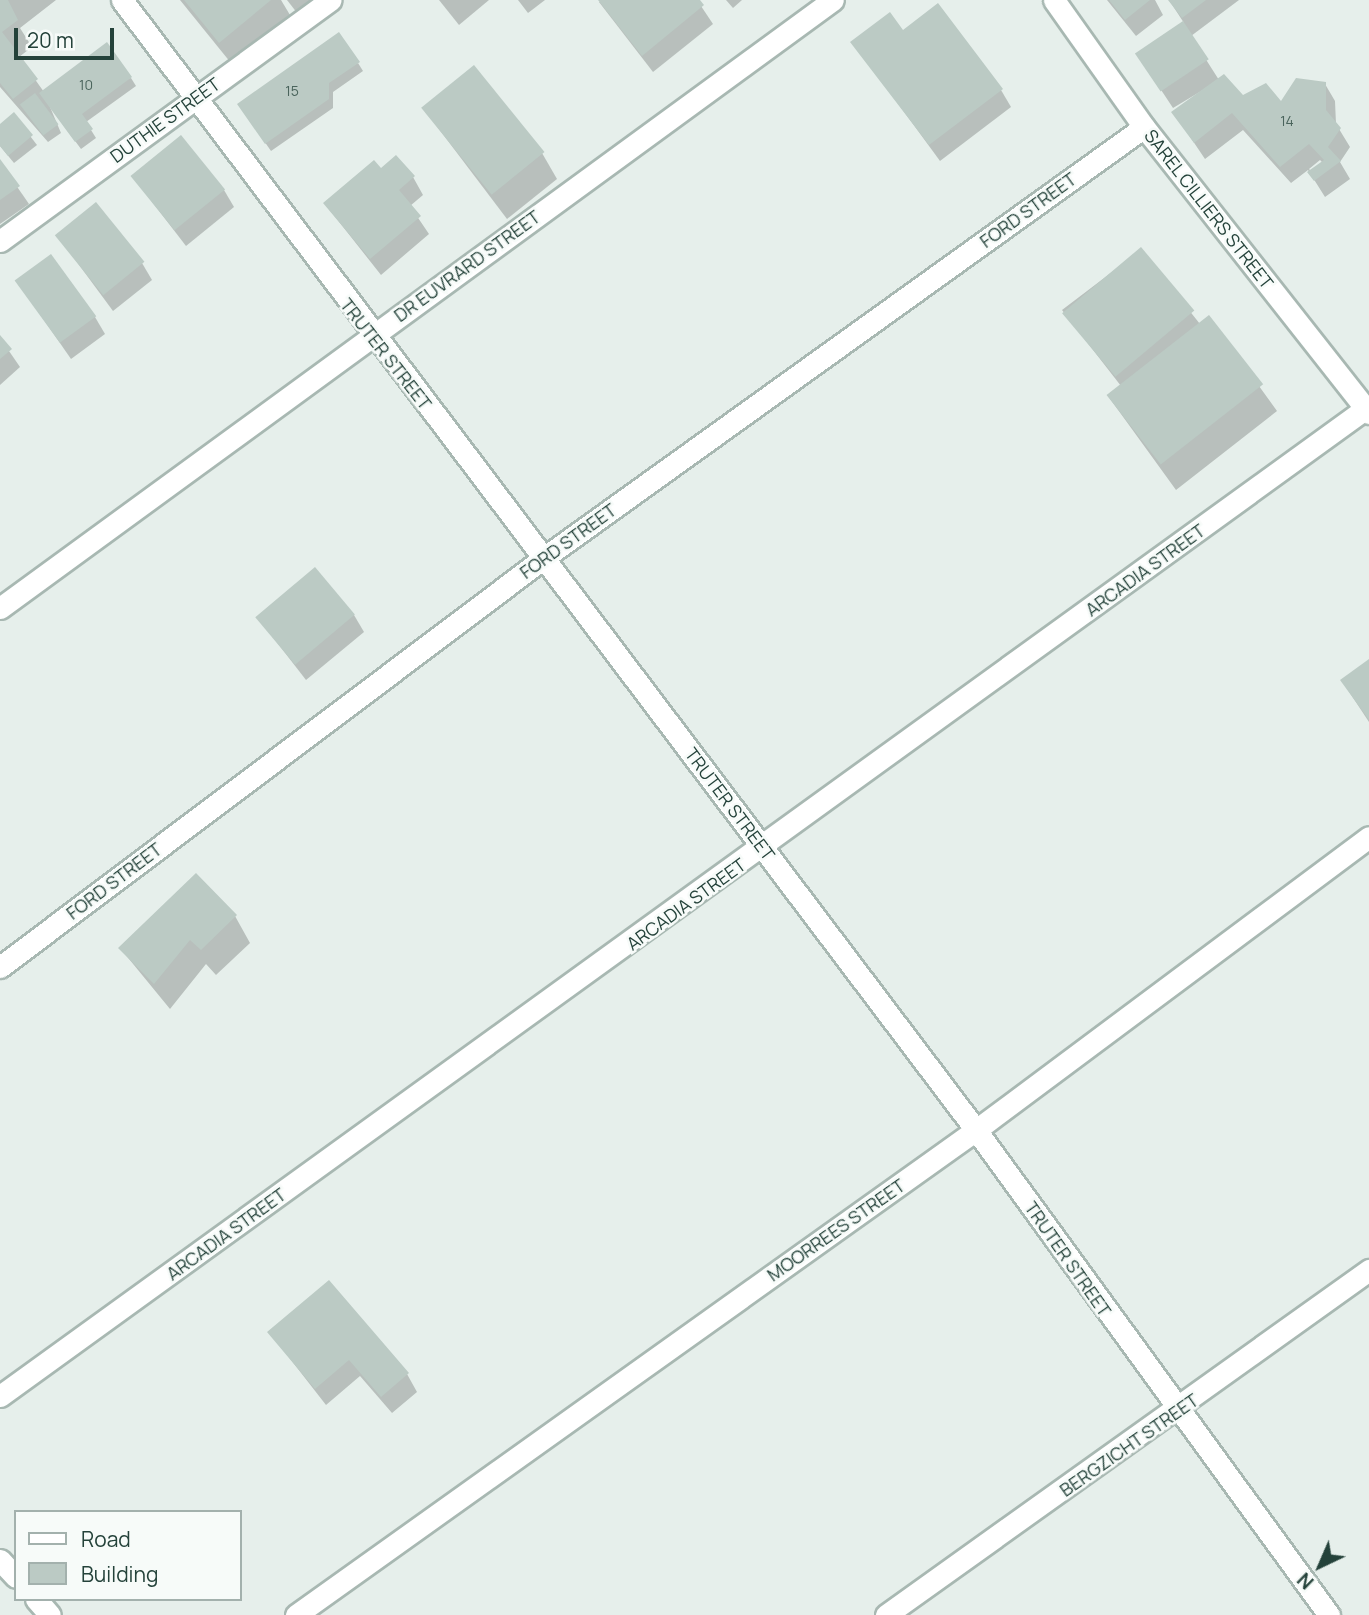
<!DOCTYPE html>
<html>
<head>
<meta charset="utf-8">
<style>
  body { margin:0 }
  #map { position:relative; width:1369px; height:1615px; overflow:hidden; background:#e6efeb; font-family:Manrope,sans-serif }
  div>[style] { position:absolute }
  .shadow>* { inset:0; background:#0003 }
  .building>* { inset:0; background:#bbcac4; transform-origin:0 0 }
  .roads { filter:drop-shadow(2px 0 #a8b8b2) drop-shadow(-2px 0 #a8b8b2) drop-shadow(0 2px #a8b8b2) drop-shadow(0 -2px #a8b8b2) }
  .minor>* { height:21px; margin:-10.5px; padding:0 10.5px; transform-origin:10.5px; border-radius:10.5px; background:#fff }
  span { translate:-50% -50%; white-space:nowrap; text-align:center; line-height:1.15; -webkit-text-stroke:5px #f7fbf9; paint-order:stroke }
  .number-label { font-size:14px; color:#4a645c }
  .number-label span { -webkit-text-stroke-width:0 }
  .street-label { font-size:18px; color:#24423a }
  .legend { position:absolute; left:14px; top:1510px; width:228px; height:91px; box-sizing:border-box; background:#f7fbf9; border:2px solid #a3b1ad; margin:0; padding:9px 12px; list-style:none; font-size:21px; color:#24423a }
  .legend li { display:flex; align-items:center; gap:14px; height:35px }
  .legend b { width:35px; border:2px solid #a3b1ad }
  .north { position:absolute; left:1285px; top:1531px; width:70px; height:70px; -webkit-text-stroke:5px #f7fbf9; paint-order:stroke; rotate:224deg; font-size:19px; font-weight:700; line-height:28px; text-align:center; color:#24423a }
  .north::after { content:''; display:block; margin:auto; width:24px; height:32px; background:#24423a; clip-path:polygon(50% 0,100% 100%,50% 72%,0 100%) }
  .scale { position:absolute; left:14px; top:28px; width:100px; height:32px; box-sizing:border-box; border:4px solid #24423a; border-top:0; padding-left:9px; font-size:21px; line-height:24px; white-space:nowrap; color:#24423a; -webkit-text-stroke:5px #f7fbf9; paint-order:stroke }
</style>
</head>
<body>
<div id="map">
  <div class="shadow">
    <div style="clip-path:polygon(0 0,56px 0,20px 28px,32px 47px,19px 57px,44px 92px,131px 78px,136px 86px,86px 122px,96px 138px,81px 149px,50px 107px,61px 133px,48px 142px,0 87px)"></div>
    <div style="clip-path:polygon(180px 0,281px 0,293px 20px,235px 68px)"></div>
    <div style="clip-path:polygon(287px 0,325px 0,301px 18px)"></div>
    <div style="clip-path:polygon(439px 0,489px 0,459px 25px)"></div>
    <div style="clip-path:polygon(518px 0,545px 0,528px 13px)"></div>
    <div style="clip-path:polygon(697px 0,713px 24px,653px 72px,599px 2px)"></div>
    <div style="clip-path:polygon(726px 0,742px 0,733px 8px)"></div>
    <div style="clip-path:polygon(1107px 0,1155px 0,1163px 15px,1136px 36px)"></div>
    <div style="clip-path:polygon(evenodd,1169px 0,1239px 0,1191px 36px,1219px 80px,1242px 97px,1281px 104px,1325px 84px,1335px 101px,1336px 124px,1350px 147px,1340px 162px,1350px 179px,1325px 197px,1308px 170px,1291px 183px,1243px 130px,1205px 159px,1174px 113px,1213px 84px,1173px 108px,1138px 55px,1184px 23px,1169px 0,1320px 160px,1323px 163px,1311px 171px,1309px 169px,1320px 160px)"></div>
    <div style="clip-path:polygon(903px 32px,1001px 90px,1011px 107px,940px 161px,853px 42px)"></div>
    <div style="clip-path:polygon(358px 63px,363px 71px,333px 92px,333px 108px,271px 151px,244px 112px)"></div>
    <div style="clip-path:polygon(423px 108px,542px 153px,557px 179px,507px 219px)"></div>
    <div style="clip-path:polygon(14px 115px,37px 145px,14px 163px,0 146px,0 126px)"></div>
    <div style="clip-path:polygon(0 162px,29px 204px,0 224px)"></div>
    <div style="clip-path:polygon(380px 170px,413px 177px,423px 195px,410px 206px,429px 234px,381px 275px,325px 204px)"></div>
    <div style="clip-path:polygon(133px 177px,224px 190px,234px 207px,186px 246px)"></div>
    <div style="clip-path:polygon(57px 235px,142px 263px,152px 280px,113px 311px)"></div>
    <div style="clip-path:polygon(1141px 250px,1200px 324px,1209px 317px,1277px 411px,1176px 490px,1108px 396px,1121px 386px,1062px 310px)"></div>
    <div style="clip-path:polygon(17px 281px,95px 317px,105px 334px,71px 359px)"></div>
    <div style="clip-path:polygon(0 338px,20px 367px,0 385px)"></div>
    <div style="clip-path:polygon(354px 615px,364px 632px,306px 680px,258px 618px)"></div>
    <div style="clip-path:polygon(1369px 661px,1369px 722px,1342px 681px)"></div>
    <div style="clip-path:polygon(235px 916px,250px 943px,216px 975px,206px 964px,170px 1009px,120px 948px)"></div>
    <div style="clip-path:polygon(270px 1333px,407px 1374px,417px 1392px,392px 1413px,360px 1376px,326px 1405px)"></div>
  </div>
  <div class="building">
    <div style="clip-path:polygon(0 0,8px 0,18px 20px,2px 32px,38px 79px,13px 99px,0 83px)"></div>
    <div style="clip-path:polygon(184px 0,271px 0,219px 43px)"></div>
    <div style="clip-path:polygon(598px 0,700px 0,704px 5px,642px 56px)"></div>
    <div style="clip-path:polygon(1109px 0,1150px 0,1125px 20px)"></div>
    <div style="clip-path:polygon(1168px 0,1206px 0,1182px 18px)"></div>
    <div style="clip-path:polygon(938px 3px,1003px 89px,929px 145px,850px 42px,890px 12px,903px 30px)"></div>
    <div style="left:1183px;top:21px;width:46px;height:58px;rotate:56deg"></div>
    <div style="clip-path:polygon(339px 32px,360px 62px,329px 83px,329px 99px,265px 144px,237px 104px)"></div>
    <div style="clip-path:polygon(107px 42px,132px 77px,82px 114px,93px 129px,75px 142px,39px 93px)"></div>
    <div style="left:474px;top:65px;width:112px;height:68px;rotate:51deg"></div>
    <div style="clip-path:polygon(1224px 74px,1243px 95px,1266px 83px,1281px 101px,1296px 78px,1326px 82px,1326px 110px,1341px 128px,1328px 147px,1341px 161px,1314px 181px,1307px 172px,1324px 160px,1309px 144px,1280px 167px,1232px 113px,1194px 143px,1171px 112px)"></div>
    <div style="left:35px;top:93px;width:39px;height:19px;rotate:53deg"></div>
    <div style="clip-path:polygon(14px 112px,33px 135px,8px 156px,0 146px,0 124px)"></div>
    <div style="left:181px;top:135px;width:70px;height:65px;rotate:51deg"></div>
    <div style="clip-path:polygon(396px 155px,415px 176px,399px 190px,421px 216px,370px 259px,323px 203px,374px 160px,381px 168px)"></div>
    <div style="clip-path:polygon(0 159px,20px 186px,0 200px)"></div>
    <div style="left:96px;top:202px;width:77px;height:53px;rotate:51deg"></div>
    <div style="left:1141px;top:247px;width:83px;height:103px;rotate:50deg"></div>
    <div style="left:51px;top:254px;width:77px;height:45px;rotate:54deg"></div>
    <div style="left:1209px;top:315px;width:88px;height:130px;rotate:52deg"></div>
    <div style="clip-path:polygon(0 335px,12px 349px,0 359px)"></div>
    <div style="left:315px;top:567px;width:62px;height:78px;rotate:50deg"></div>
    <div style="clip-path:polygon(1369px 659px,1369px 720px,1340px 680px)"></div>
    <div style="clip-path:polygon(196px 873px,237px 915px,201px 950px,190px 940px,154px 984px,118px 948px)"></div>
    <div style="clip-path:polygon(329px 1280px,409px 1373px,381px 1397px,349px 1360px,315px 1389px,267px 1332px)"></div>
  </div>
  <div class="roads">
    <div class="minor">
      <div style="left:122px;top:0;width:1416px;rotate:52.92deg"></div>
      <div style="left:976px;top:1130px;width:600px;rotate:53.95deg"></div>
      <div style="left:1054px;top:0;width:156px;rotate:54.7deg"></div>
      <div style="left:1144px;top:127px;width:364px;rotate:51.8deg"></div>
      <div style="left:0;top:241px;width:409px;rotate:-36.1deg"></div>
      <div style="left:0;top:608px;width:1031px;rotate:-36.13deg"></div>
      <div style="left:0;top:967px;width:682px;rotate:-36.95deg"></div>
      <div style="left:545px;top:557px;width:737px;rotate:-35.67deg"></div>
      <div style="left:0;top:1396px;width:1689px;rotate:-35.87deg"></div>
      <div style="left:0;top:1560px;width:23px;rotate:47deg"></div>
      <div style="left:36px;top:1599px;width:21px;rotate:49deg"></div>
      <div style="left:296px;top:1615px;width:835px;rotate:-35.5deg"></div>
      <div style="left:976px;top:1130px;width:490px;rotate:-36.7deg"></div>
      <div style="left:886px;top:1615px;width:594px;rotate:-35.54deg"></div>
    </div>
  </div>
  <div class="number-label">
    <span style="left:86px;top:85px">10</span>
    <span style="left:292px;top:91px">15</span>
    <span style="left:1287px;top:121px">14</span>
  </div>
  <div class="street-label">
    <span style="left:165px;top:120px;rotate:-36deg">DUTHIE STREET</span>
    <span style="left:1209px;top:209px;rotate:52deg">SAREL CILLIERS STREET</span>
    <span style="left:1028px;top:210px;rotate:-36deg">FORD STREET</span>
    <span style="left:467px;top:266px;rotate:-36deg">DR EUVRARD STREET</span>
    <span style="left:386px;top:354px;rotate:52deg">TRUTER STREET</span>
    <span style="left:568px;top:541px;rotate:-36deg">FORD STREET</span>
    <span style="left:1145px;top:570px;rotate:-36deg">ARCADIA STREET</span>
    <span style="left:730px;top:804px;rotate:53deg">TRUTER STREET</span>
    <span style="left:114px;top:881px;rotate:-37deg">FORD STREET</span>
    <span style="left:686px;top:904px;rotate:-36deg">ARCADIA STREET</span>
    <span style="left:836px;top:1230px;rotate:-35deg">MOORREES STREET</span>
    <span style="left:226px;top:1234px;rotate:-36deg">ARCADIA STREET</span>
    <span style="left:1068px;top:1259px;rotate:55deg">TRUTER STREET</span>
    <span style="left:1129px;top:1445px;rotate:-35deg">BERGZICHT STREET</span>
  </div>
  <ul class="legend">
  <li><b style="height:9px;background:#fff"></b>Road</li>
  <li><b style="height:19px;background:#bbcac4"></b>Building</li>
  </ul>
  <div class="north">N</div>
  <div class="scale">20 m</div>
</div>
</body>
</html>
